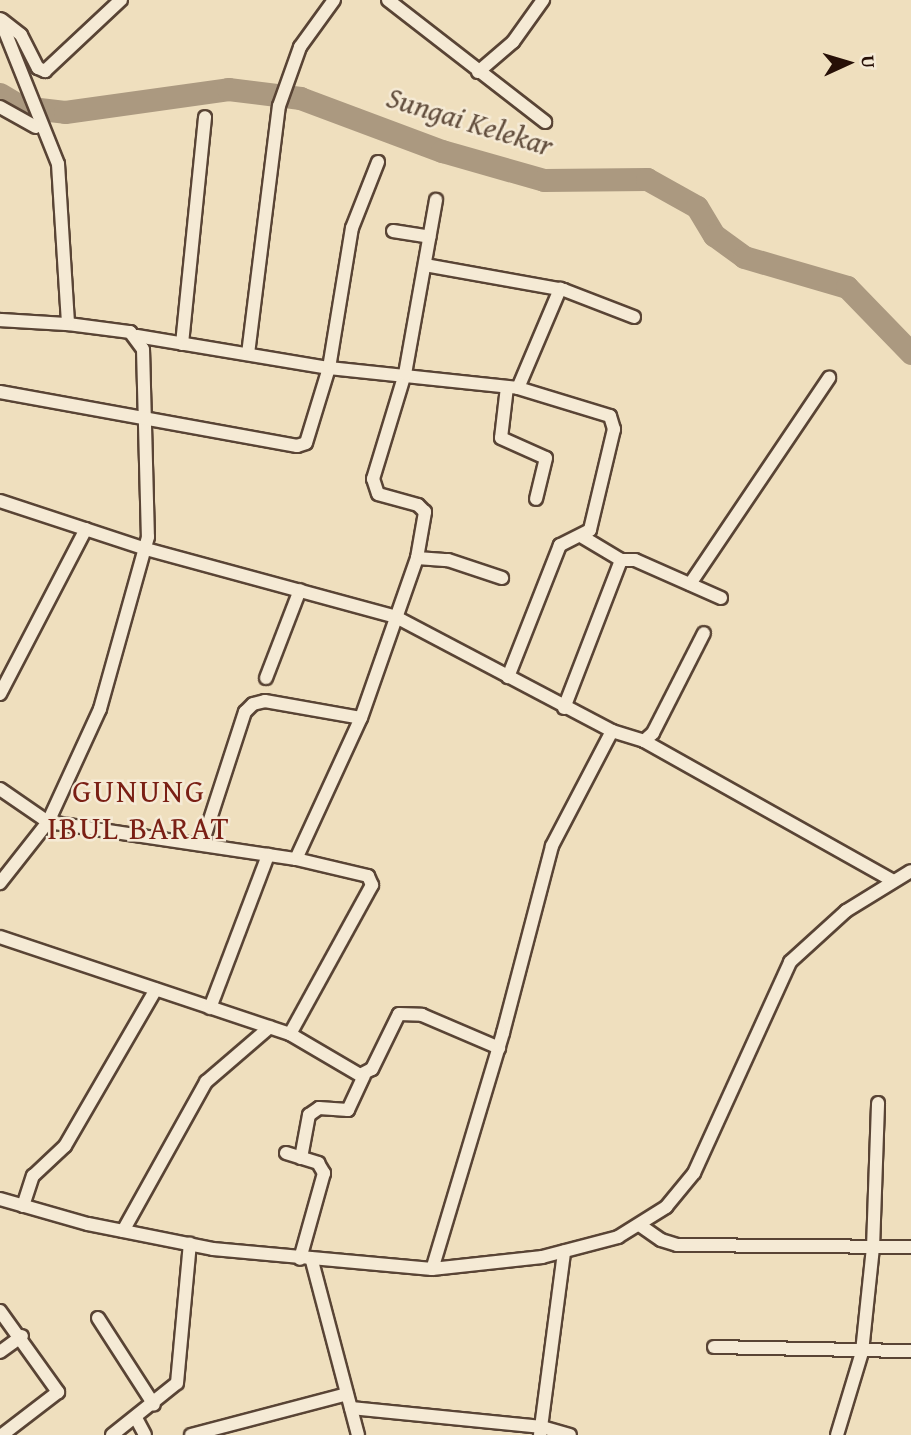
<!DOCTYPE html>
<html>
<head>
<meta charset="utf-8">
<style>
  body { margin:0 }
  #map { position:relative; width:911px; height:1435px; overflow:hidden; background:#efdfbe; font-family:"Gentium Book Plus",serif }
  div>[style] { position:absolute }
  .river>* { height:23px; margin:-11.5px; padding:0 11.5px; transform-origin:11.5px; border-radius:11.5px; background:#ab9980 }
  .roads { filter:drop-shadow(2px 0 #594435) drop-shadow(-2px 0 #594435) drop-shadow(0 2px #594435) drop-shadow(0 -2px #594435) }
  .minor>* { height:12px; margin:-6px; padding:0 6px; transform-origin:6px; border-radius:6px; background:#f5ead5 }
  span { translate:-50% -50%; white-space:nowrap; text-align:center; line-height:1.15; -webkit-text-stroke:5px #f5ead5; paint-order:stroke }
  .water-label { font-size:30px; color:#624e3d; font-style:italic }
  .quarter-label { font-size:32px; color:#7a1f14; letter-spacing:2px }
  .north { position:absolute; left:813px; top:28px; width:70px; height:70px; -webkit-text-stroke:5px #f5ead5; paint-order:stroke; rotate:86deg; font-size:19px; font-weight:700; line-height:28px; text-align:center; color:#271007 }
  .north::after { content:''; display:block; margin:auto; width:24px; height:32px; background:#271007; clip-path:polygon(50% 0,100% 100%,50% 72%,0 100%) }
</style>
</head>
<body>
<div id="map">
  <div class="river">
    <div style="left:0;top:94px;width:26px;rotate:31deg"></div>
    <div style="left:22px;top:107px;width:43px;rotate:6.6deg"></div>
    <div style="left:65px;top:112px;width:165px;rotate:-8deg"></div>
    <div style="left:228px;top:89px;width:73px;rotate:7.1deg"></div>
    <div style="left:300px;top:98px;width:152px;rotate:20.5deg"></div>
    <div style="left:442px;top:151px;width:106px;rotate:15.9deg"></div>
    <div style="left:544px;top:180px;width:103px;rotate:-0.6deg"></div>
    <div style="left:647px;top:179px;width:57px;rotate:29.2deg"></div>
    <div style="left:697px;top:207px;width:33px;rotate:59deg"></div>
    <div style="left:714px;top:235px;width:37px;rotate:36deg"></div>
    <div style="left:744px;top:257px;width:107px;rotate:16.2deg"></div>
    <div style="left:847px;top:287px;width:92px;rotate:45.9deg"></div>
  </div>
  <div class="roads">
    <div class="minor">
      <div style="left:388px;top:0;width:199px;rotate:37.8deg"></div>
      <div style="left:0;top:19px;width:156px;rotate:68.2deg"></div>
      <div style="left:58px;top:164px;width:160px;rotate:86.4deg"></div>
      <div style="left:68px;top:324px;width:63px;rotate:7.4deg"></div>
      <div style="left:130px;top:332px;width:21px;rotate:53deg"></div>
      <div style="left:143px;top:349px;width:188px;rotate:88.5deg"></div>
      <div style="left:148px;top:537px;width:179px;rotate:105.6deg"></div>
      <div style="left:100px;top:709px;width:124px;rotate:114.7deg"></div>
      <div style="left:48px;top:822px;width:78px;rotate:128.2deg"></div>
      <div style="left:2px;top:20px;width:24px;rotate:38deg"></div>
      <div style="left:21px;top:35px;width:37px;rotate:63deg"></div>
      <div style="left:38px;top:68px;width:8px;rotate:23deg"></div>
      <div style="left:45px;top:71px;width:104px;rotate:-43.1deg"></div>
      <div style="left:478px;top:72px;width:46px;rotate:-40.6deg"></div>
      <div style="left:513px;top:42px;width:52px;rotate:-54.5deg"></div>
      <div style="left:0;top:107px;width:41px;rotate:29.1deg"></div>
      <div style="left:393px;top:231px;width:37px;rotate:9deg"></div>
      <div style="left:425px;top:265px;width:141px;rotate:10.2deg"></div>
      <div style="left:564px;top:290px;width:75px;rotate:21.1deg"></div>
      <div style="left:0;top:320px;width:68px;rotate:3.4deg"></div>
      <div style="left:137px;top:336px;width:195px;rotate:9.5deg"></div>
      <div style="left:329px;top:368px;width:190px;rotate:6deg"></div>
      <div style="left:518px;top:388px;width:96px;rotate:16.9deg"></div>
      <div style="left:610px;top:416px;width:14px;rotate:73deg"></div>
      <div style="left:614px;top:429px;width:104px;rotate:103.4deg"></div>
      <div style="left:590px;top:530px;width:34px;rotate:153deg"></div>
      <div style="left:560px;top:545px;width:142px;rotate:111.5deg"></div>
      <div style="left:182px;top:344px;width:228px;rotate:-84.2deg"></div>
      <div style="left:248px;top:354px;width:250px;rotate:-82.9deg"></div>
      <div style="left:279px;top:106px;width:63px;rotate:-70.4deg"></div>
      <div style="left:300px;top:47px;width:58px;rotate:-54.1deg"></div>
      <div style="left:507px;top:387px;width:51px;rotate:96.7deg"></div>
      <div style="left:501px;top:438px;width:49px;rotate:24deg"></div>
      <div style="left:546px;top:458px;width:42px;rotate:103.7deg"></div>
      <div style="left:518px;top:388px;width:108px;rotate:-67deg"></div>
      <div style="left:0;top:392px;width:302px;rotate:10.3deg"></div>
      <div style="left:297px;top:446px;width:9px;rotate:-18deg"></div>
      <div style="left:306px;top:443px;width:78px;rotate:-73deg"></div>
      <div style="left:329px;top:368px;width:142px;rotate:-80.7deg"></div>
      <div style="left:352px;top:228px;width:71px;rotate:-68.5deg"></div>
      <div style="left:0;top:501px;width:154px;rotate:18.2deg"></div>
      <div style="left:146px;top:549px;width:259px;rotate:15.2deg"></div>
      <div style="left:396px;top:617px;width:244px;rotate:27.8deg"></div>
      <div style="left:612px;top:731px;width:130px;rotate:117.6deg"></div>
      <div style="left:552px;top:846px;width:193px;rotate:104.7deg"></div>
      <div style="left:503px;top:1033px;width:246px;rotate:106.7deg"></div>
      <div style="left:581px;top:536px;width:47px;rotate:31deg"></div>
      <div style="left:417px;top:558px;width:31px;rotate:4deg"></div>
      <div style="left:448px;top:560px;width:57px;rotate:18.4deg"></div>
      <div style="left:690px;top:584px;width:249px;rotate:-56deg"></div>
      <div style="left:266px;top:678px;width:94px;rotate:-68.9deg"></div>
      <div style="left:0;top:694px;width:186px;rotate:-62.5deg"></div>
      <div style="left:564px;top:708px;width:159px;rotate:-68.9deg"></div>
      <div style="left:621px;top:560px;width:14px"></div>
      <div style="left:635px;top:560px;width:94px;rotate:23.8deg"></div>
      <div style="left:612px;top:731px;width:34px;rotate:17deg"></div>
      <div style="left:644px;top:741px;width:286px;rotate:29.3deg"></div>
      <div style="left:644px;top:741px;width:12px;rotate:-42deg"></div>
      <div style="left:653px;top:733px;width:112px;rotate:-63deg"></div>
      <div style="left:0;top:789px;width:58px;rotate:34.5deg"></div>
      <div style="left:48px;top:822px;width:251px;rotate:8.5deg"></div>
      <div style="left:296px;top:859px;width:74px;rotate:13.3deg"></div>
      <div style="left:368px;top:876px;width:10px;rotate:66deg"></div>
      <div style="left:372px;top:885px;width:170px;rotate:118.8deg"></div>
      <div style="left:202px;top:844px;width:139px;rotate:-72deg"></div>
      <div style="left:245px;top:712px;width:11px;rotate:-45deg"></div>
      <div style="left:253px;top:704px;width:12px;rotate:-14deg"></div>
      <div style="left:265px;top:701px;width:97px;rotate:10deg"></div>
      <div style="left:296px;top:859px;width:155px;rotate:-65.3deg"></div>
      <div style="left:361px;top:718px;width:170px;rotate:-70.7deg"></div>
      <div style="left:417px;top:558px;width:47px;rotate:-80.1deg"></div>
      <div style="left:425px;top:512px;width:10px;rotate:-135deg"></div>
      <div style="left:418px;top:505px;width:41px;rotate:-164.6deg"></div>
      <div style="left:378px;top:494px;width:16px;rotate:-108deg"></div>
      <div style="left:373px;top:479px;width:110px;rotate:-73.1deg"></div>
      <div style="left:405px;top:374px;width:177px;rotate:-79.9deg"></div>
      <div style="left:0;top:937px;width:306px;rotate:18.5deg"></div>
      <div style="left:290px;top:1034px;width:81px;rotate:30.4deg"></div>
      <div style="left:360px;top:1075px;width:13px;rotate:-27deg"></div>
      <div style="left:372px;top:1069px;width:61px;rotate:-63.9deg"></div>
      <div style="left:399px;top:1014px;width:23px;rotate:2deg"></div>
      <div style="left:422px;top:1015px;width:84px;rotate:23.2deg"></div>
      <div style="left:210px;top:1008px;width:164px;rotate:-69.2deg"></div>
      <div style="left:286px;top:1153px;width:34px;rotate:17deg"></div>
      <div style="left:318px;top:1163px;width:12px;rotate:59deg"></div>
      <div style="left:324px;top:1173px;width:89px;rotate:105.6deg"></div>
      <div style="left:301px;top:1158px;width:44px;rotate:-79.5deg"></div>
      <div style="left:309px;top:1115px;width:12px;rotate:-35deg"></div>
      <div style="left:319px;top:1108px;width:29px;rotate:4deg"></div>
      <div style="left:348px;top:1110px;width:38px;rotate:-65deg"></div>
      <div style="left:0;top:1199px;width:91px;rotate:15.9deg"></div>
      <div style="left:88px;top:1224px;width:127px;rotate:11.3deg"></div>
      <div style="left:213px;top:1249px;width:220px;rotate:5.2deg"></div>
      <div style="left:432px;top:1269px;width:111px;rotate:-6.2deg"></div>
      <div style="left:542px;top:1257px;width:79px;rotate:-14.7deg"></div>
      <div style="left:618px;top:1237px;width:57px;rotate:-32deg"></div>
      <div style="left:666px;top:1207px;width:44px;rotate:-50.5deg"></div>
      <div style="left:694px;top:1173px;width:232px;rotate:-65.5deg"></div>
      <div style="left:790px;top:962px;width:76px;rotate:-42.3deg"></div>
      <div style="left:846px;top:911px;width:76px;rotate:-31.6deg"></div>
      <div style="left:23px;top:1206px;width:32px;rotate:-72deg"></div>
      <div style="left:33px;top:1176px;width:44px;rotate:-43.2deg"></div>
      <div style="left:65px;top:1146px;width:181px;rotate:-59.9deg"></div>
      <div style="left:641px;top:1226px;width:24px;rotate:35deg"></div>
      <div style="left:661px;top:1240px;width:17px;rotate:17deg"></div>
      <div style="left:677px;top:1245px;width:234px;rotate:0.5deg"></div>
      <div style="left:123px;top:1231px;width:171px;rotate:-60.9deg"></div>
      <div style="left:206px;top:1082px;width:84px;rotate:-40.7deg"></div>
      <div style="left:312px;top:1261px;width:180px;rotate:75.2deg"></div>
      <div style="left:0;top:1311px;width:100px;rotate:54.4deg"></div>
      <div style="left:58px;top:1392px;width:71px;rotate:142.5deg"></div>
      <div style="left:98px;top:1318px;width:103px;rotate:57.2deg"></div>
      <div style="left:714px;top:1347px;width:197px;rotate:1.2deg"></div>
      <div style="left:0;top:1352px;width:27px;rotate:-36deg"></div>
      <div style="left:351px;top:1408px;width:192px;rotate:5.7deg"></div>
      <div style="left:542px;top:1427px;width:29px;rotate:16deg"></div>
      <div style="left:136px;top:1418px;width:19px;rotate:62deg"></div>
      <div style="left:112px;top:1435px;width:83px;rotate:-38.7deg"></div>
      <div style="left:177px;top:1383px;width:140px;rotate:-84.7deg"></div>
      <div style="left:191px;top:1435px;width:161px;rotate:-14.7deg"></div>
      <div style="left:540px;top:1435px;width:185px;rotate:-82.5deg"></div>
      <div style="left:837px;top:1435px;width:87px;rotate:-73.2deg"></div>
      <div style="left:862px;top:1352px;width:105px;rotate:-84deg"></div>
      <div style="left:873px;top:1248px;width:145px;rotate:-88deg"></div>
    </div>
  </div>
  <div class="water-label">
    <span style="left:470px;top:121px;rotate:17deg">Sungai Kelekar</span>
  </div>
  <div class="quarter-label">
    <span style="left:139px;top:810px">GUNUNG<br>IBUL BARAT</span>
  </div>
  <div class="north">U</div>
</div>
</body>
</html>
